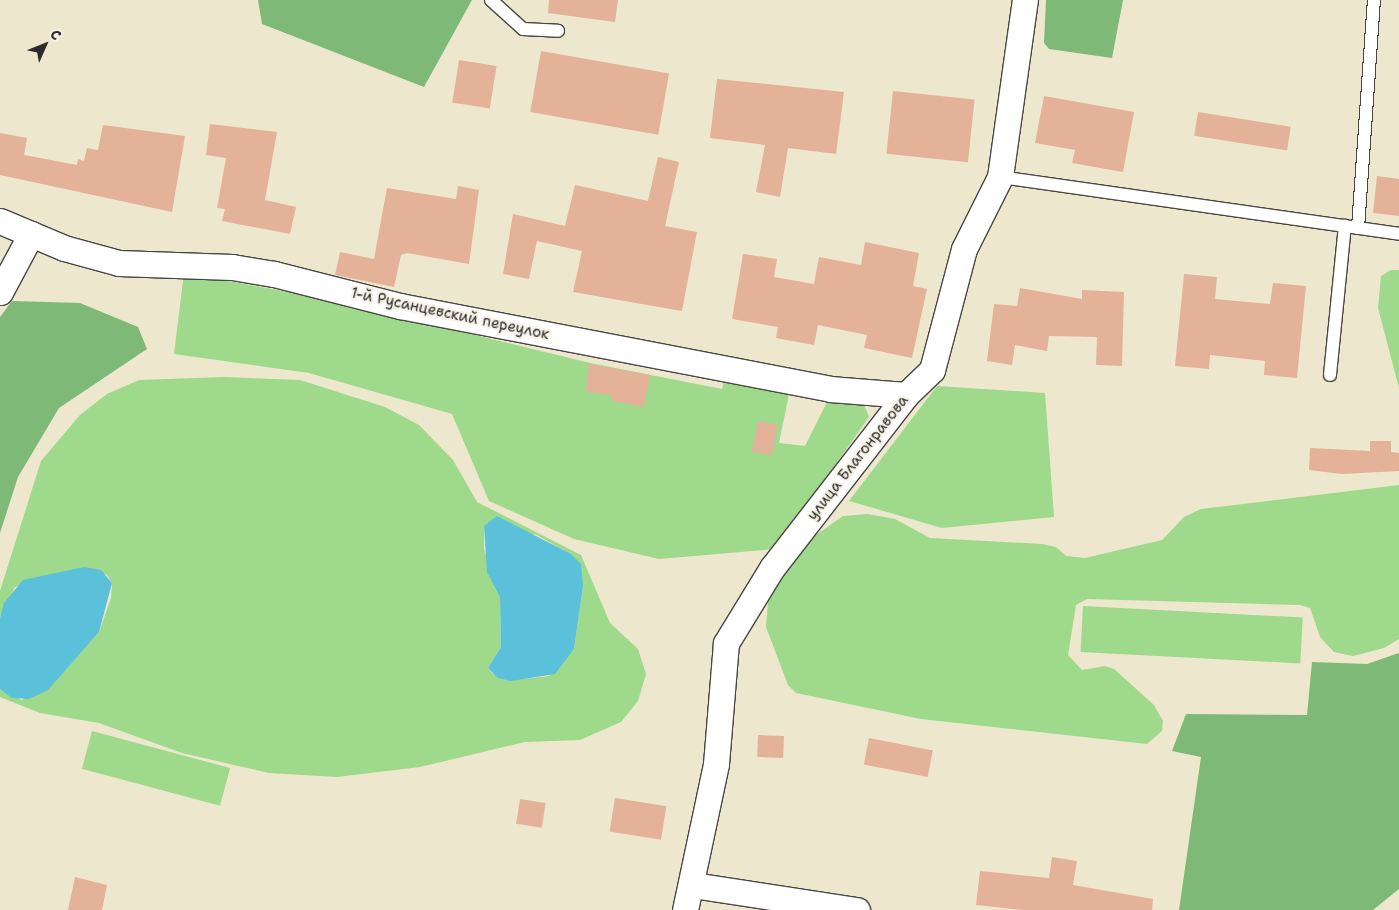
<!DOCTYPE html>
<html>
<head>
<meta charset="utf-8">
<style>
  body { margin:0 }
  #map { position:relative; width:1399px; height:910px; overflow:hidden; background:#ede7cd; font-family:"Shantell Sans",sans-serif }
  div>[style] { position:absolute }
  .green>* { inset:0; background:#9fd98c; transform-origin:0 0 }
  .forest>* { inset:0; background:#7fb978 }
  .water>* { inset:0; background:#5bc0d9 }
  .building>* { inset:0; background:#e4b298; transform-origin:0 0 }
  .roads { filter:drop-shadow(1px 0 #484743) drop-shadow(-1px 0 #484743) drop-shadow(0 1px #484743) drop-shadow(0 -1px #484743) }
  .lane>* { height:12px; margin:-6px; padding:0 6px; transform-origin:6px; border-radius:6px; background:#fff }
  .street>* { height:25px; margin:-12.5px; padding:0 12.5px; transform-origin:12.5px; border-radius:12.5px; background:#fff }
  span { translate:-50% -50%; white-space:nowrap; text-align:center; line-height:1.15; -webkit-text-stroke:4.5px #f7f3e8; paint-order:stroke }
  .street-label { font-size:15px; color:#2b2b2b }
  .north { position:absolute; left:20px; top:20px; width:50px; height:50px; -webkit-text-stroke:4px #f7f3e8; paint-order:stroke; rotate:46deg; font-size:14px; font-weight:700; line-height:20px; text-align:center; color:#2b2b2b }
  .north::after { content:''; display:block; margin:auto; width:18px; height:22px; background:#2b2b2b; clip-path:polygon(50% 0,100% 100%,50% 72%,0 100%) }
</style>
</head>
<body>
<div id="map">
  <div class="green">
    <div style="clip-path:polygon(1391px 270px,1399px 270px,1399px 388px,1378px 308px,1381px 276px)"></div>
    <div style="clip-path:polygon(184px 273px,327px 299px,590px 363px,722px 389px,725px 377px,790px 389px,779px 443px,805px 446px,830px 396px,862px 400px,869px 417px,776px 549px,659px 559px,574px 539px,489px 501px,452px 414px,309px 373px,174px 354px)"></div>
    <div style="clip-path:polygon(evenodd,224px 377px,300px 380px,385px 407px,419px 425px,453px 460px,477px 502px,581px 555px,610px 623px,638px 649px,646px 674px,638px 701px,621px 722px,580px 740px,525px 742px,420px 767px,337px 777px,269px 773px,182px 753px,99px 723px,40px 713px,0 697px,0 689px,22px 700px,64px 671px,99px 632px,111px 598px,112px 583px,107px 575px,84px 567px,15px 587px,0 619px,0 591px,41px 461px,80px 415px,107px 394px,139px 380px,224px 377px,484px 526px,537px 535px,570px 554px,583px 586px,574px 649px,549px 676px,523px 679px,493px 674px,488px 668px,501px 647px,500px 597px,484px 549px,484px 526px)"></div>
    <div style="clip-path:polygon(937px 386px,1045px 393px,1054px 517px,942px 528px,849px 501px)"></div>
    <div style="clip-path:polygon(1399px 485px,1399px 639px,1384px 648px,1353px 656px,1334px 652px,1320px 637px,1310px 608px,1300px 605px,1087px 599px,1076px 605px,1068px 655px,1082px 670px,1105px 666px,1114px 669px,1154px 705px,1163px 721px,1162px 731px,1147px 744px,921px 719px,796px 693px,788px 685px,766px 627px,768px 602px,774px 588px,813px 537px,843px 516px,868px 514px,895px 519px,930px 538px,1042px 544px,1056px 547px,1066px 556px,1085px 558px,1162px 540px,1184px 517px,1201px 509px)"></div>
    <div style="left:1083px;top:606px;width:220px;height:46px;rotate:3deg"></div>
    <div style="left:92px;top:731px;width:143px;height:39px;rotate:15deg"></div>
  </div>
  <div class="forest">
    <div style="clip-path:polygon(258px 0,472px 0,424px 87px,262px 24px)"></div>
    <div style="clip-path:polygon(1046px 0,1123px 0,1112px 58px,1049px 49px,1044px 43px)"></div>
    <div style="clip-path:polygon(12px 301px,80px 303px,138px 327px,147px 349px,59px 408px,18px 477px,0 533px,0 317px)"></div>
    <div style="clip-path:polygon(1399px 653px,1399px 889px,1373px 910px,1179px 910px,1201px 757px,1172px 751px,1186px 714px,1307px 715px,1312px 662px,1367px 664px)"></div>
  </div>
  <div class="water">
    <div style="clip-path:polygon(497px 516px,571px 554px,581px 564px,583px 586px,574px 649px,555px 674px,511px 681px,498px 678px,488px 668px,501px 647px,500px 597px,487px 572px,484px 526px)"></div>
    <div style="clip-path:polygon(84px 567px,101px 570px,112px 583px,99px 632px,48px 690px,29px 699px,12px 698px,0 689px,0 619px,4px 603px,23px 580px)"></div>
  </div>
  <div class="building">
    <div style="clip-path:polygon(549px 0,618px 0,615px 22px,548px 13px)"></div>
    <div style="left:541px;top:51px;width:130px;height:62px;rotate:10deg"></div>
    <div style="left:459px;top:60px;width:38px;height:43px;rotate:9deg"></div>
    <div style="clip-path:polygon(717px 79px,844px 92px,836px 154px,788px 148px,780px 197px,756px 192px,765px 145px,710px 138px)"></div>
    <div style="left:893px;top:91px;width:82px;height:63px;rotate:6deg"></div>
    <div style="clip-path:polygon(1044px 96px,1134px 112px,1123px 172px,1072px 163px,1075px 150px,1035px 143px)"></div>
    <div style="left:1198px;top:112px;width:94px;height:24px;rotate:9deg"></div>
    <div style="clip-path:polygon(210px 124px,277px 132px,265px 200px,296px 207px,290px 234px,222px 221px,225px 209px,217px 208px,226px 158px,206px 155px)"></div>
    <div style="clip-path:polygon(103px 125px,185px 136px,172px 212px,0 175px,0 133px,27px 138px,24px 155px,77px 165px,78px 159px,84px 161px,87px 148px,98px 150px)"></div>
    <div style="clip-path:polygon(658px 157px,679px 162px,665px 226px,697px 232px,682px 311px,573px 292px,582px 251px,537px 241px,529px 279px,503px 274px,513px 214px,565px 226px,575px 185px,648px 201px)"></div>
    <div style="clip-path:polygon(1377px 176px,1399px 179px,1399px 216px,1373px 213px)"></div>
    <div style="clip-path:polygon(458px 186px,479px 190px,469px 264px,407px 253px,401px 255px,394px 287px,335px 275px,340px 252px,374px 259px,387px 188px,456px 199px)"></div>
    <div style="clip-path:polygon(865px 242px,919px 253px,913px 286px,927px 289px,912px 358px,864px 348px,867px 335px,818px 325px,814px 345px,776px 338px,778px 327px,732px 319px,743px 254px,777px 259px,774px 277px,814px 284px,819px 257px,861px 265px)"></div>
    <div style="clip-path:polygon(1184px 274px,1217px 277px,1215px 299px,1270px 304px,1273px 283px,1306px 286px,1297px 378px,1264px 375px,1265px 361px,1210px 355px,1209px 369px,1175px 366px)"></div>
    <div style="clip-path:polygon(1020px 288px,1082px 299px,1082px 290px,1124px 292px,1122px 366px,1096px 365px,1097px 337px,1049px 336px,1047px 351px,1015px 345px,1012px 365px,987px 361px,994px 304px,1017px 306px)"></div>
    <div style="clip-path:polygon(589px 364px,650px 375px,644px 407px,611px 401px,612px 395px,586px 392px)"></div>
    <div style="left:758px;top:421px;width:20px;height:31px;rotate:11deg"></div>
    <div style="clip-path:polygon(1370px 441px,1391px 441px,1391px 452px,1399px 453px,1399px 471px,1342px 474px,1309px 470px,1310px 448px,1370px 451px)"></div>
    <div style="left:758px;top:735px;width:26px;height:22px;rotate:2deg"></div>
    <div style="left:869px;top:738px;width:65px;height:27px;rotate:11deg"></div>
    <div style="left:615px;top:798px;width:52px;height:34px;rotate:9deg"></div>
    <div style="left:520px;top:799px;width:26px;height:25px;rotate:9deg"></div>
    <div style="clip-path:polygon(1052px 857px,1077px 861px,1073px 885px,1153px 899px,1152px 910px,1024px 910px,976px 905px,980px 871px,1049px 878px)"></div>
    <div style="clip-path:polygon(75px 877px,107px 885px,102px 910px,68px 910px)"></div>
  </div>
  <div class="roads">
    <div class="lane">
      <div style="left:491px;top:0;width:43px;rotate:42.2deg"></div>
      <div style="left:523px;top:29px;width:35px;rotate:3deg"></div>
      <div style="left:1000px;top:177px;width:403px;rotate:8.1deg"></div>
      <div style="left:1358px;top:228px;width:229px;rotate:-86deg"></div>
      <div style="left:1330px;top:375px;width:150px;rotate:-84.3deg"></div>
    </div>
    <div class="street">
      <div style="left:0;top:221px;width:69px;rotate:22.9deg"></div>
      <div style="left:64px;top:248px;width:57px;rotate:15.3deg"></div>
      <div style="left:119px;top:263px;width:113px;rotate:2deg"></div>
      <div style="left:232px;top:267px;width:43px;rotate:9.5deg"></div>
      <div style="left:274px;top:274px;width:130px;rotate:14.3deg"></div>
      <div style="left:400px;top:306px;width:438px;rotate:10.9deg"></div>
      <div style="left:830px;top:389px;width:76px;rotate:4.5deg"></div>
      <div style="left:0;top:292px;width:66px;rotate:-61.9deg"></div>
      <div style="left:693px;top:885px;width:166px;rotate:8.7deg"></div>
      <div style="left:685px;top:910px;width:149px;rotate:-78deg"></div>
      <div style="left:716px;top:764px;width:121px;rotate:-85.3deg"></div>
      <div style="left:726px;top:643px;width:88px;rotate:-58.5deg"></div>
      <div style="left:772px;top:568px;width:219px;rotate:-52.2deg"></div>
      <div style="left:906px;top:395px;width:36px;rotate:-44deg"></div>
      <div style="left:932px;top:370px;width:125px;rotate:-75.2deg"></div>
      <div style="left:964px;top:249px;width:80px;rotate:-63.4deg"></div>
      <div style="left:1000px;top:177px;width:179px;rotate:-82deg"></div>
    </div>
  </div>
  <div class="street-label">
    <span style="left:450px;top:314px;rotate:12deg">1-й Русанцевский переулок</span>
    <span style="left:858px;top:458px;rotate:-52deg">улица Благонравова</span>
  </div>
  <div class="north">С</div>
</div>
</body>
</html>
